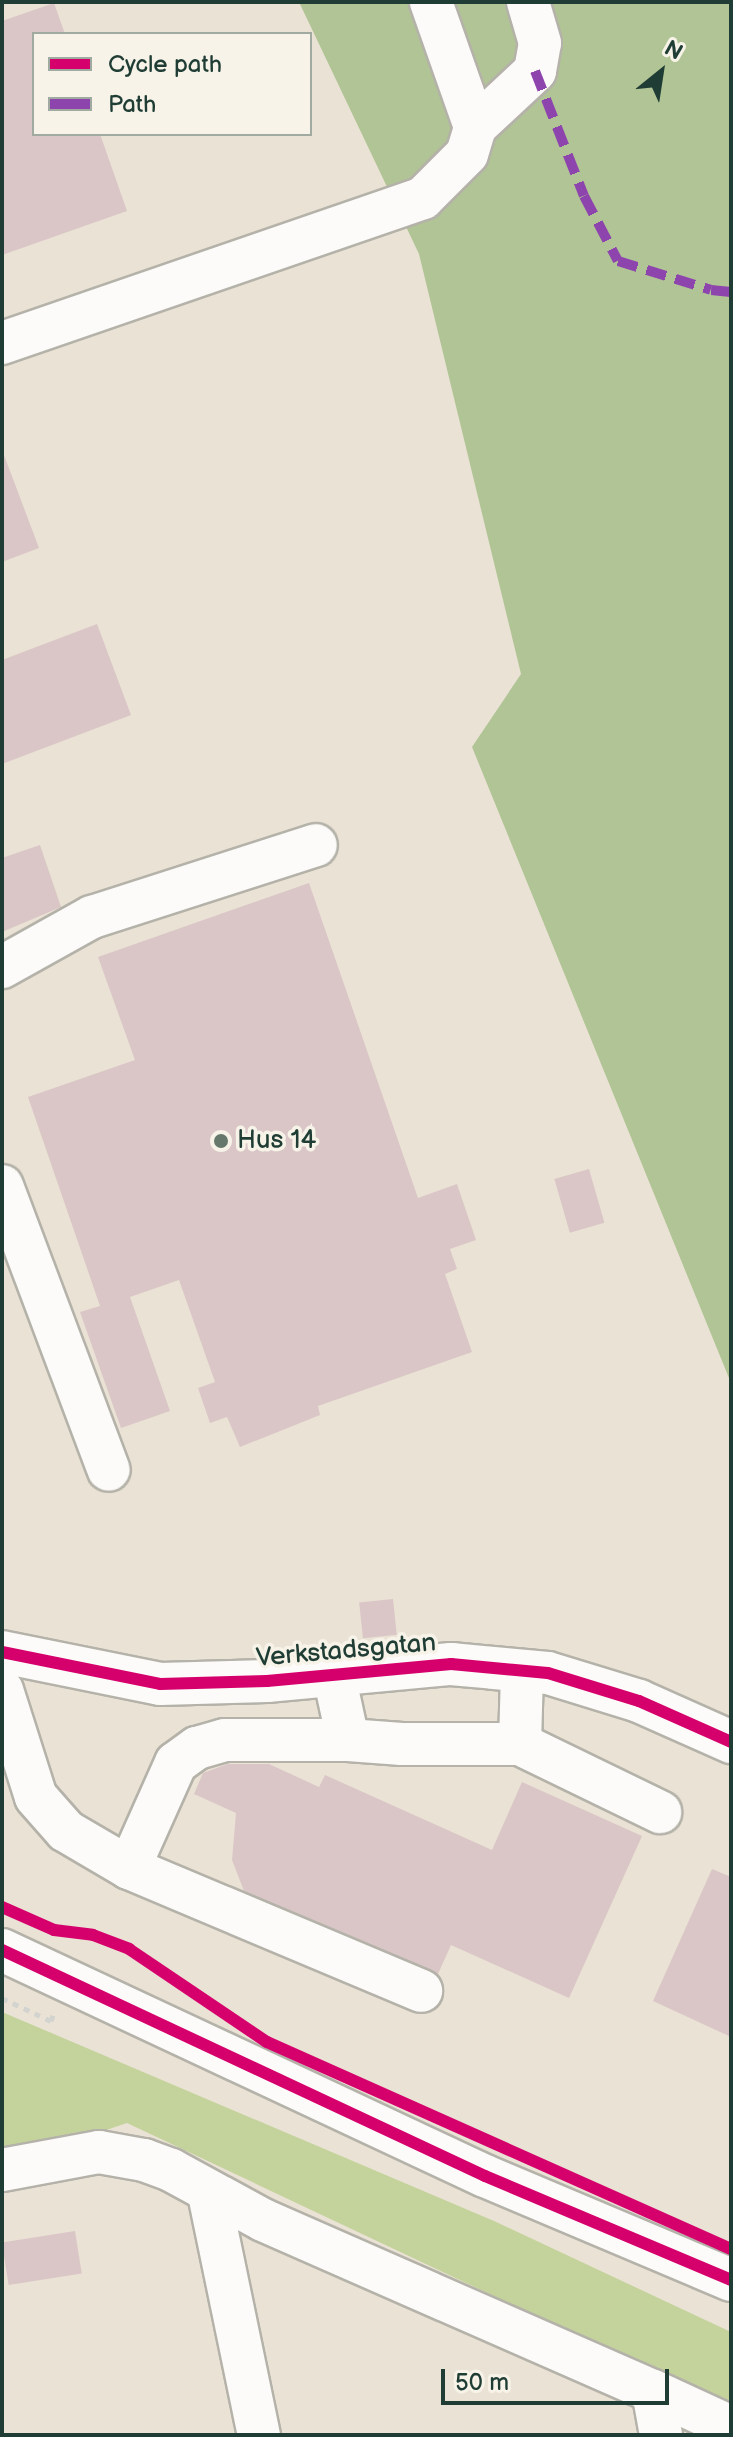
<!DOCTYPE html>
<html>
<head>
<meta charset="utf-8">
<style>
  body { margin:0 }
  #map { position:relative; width:733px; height:2437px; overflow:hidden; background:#eae2d4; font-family:"Balsamiq Sans",sans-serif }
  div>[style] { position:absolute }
  .green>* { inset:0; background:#c4d39c }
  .forest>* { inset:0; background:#b1c495 }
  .building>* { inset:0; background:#dac6c7; transform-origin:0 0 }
  .path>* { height:5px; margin-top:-2.5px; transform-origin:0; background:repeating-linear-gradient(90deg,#d3d4cf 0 6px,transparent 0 12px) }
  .roads { filter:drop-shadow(2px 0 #b4b2a9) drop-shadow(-2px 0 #b4b2a9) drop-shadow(0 2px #b4b2a9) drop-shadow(0 -2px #b4b2a9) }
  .minor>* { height:42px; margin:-21px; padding:0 21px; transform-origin:21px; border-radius:21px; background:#fcfbf9 }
  .quiet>* { height:10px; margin-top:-5px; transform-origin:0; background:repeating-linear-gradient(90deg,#8e44ad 0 20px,transparent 0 30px) }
  .cycleway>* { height:12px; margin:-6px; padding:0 6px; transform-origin:6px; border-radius:6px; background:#d6006c }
  .dots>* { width:22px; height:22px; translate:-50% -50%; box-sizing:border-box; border:4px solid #f7f3e8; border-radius:50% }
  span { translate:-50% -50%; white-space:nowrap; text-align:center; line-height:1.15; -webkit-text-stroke:7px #f7f3e8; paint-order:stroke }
  .poi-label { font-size:26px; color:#1f3d34 }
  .left { translate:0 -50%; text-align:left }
  .street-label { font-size:26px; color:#1f3d34 }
  .frame { position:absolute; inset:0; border:4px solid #1f3d34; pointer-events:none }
  .legend { position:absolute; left:32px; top:32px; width:280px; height:104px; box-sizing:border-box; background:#f7f3e8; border:2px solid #a1aaa0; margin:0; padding:10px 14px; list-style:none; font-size:24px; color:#1f3d34 }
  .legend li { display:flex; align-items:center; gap:16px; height:40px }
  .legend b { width:40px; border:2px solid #a1aaa0 }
  .north { position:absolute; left:621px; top:32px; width:80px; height:80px; -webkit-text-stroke:6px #f7f3e8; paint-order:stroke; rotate:30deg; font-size:22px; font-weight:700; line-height:32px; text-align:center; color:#1f3d34 }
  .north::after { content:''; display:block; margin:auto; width:28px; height:36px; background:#1f3d34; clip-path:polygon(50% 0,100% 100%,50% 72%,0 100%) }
  .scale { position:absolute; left:441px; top:2369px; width:228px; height:36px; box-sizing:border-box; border:4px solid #1f3d34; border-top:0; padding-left:10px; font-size:24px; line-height:28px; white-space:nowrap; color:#1f3d34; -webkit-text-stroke:6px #f7f3e8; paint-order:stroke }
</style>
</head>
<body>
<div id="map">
  <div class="green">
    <div style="clip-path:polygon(2px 2012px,494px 2221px,731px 2332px,731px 2408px,127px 2123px,56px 2147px,2px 2158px)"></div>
  </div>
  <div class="forest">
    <div style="clip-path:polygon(299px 2px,731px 2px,731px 1383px,472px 747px,521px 674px,419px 254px)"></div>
  </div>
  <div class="building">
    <div style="clip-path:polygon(54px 3px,65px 34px,34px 34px,34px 134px,100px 134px,127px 211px,2px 255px,2px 21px)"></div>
    <div style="clip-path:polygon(4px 455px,39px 548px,2px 562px,2px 456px)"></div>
    <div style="clip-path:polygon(97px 624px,131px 715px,2px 764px,2px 660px)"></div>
    <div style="clip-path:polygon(40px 845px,61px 907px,2px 932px,2px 858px)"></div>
    <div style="clip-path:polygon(309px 883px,418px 1198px,457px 1184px,476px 1240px,450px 1249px,457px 1269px,445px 1274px,472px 1352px,318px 1406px,320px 1415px,240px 1447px,227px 1417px,210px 1423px,198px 1388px,215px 1382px,179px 1280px,130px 1297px,170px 1411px,121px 1428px,80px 1312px,100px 1306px,28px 1097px,135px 1060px,98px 957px)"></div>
    <div style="left:589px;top:1169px;width:56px;height:36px;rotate:74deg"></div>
    <div style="left:393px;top:1599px;width:36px;height:34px;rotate:84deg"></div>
    <div style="clip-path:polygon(228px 1764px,269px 1764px,319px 1787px,325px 1775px,492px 1850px,522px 1782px,642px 1836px,569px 1998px,451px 1945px,438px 1974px,244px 1891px,232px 1860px,236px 1813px,194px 1794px,203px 1773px)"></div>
    <div style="clip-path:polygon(712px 1869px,731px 1877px,731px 2037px,653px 2001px)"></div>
    <div style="left:75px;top:2231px;width:43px;height:74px;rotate:81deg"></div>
  </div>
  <div class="path">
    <div style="left:2px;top:1998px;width:54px;rotate:25.1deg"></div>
    <div style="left:51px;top:2021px;width:9px;rotate:-72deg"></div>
  </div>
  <div class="roads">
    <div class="minor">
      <div style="left:431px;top:2px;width:133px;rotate:70.6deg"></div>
      <div style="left:2px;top:343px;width:445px;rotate:-19deg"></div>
      <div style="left:423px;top:198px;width:62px;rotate:-45deg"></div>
      <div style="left:467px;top:154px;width:28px;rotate:-73deg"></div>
      <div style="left:475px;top:127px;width:82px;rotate:-43deg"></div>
      <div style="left:535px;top:71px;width:28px;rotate:-80deg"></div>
      <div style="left:540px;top:43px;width:43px;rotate:-106.3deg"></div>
      <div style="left:2px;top:967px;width:103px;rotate:-29.1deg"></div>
      <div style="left:92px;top:917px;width:235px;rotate:-17.8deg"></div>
      <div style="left:2px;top:1186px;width:303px;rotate:69.4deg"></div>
      <div style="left:2px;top:1652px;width:161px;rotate:11.4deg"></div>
      <div style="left:160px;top:1684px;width:107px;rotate:-1.6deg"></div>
      <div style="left:267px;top:1681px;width:185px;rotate:-5.3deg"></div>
      <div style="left:451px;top:1664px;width:97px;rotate:5.3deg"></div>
      <div style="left:548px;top:1673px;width:95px;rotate:17.1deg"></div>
      <div style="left:639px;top:1701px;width:101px;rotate:24deg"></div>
      <div style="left:334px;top:1675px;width:66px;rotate:77.8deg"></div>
      <div style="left:348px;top:1740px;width:54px;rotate:4.2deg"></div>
      <div style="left:402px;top:1744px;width:118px"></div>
      <div style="left:520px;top:1744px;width:73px;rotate:-88.4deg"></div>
      <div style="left:2px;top:1690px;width:112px;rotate:72.4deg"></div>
      <div style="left:36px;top:1797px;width:45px;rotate:48.6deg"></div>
      <div style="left:66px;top:1831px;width:73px;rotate:30.4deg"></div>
      <div style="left:129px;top:1868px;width:317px;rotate:22.8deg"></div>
      <div style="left:520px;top:1744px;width:156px;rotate:25.9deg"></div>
      <div style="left:129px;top:1868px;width:115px;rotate:-65.9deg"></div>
      <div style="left:176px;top:1763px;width:26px;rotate:-36deg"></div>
      <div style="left:197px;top:1748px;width:29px;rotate:-16deg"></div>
      <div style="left:225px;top:1740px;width:123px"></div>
      <div style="left:2px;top:1950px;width:533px;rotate:25.08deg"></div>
      <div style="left:485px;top:2176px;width:267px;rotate:22.9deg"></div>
      <div style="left:2px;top:2170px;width:99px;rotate:-10.5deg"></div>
      <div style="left:99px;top:2152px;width:46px;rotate:10.1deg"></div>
      <div style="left:144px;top:2160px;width:29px;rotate:20deg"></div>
      <div style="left:171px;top:2170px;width:105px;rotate:28.5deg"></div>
      <div style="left:263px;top:2220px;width:426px;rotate:23.7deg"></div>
      <div style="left:653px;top:2391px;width:45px;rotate:79.7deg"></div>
      <div style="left:209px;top:2194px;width:246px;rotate:78.3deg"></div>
      <div style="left:653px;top:2391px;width:86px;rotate:24.8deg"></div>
    </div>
  </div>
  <div class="quiet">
    <div style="left:535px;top:71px;width:134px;rotate:68.6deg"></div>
    <div style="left:584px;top:196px;width:73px;rotate:62.4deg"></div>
    <div style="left:618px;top:261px;width:97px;rotate:17.3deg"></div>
    <div style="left:711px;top:290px;width:20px;rotate:6deg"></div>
  </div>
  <div class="cycleway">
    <div style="left:2px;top:1652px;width:161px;rotate:11.4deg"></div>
    <div style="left:160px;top:1684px;width:107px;rotate:-1.6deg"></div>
    <div style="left:267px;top:1681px;width:185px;rotate:-5.3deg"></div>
    <div style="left:451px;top:1664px;width:97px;rotate:5.3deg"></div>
    <div style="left:548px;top:1673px;width:95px;rotate:17.1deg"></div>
    <div style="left:639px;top:1701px;width:101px;rotate:24deg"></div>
    <div style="left:2px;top:1907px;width:57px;rotate:23.9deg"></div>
    <div style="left:54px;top:1930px;width:39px;rotate:7deg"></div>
    <div style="left:93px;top:1935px;width:39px;rotate:21deg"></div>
    <div style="left:129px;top:1949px;width:166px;rotate:34deg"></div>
    <div style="left:267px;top:2042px;width:508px;rotate:24.04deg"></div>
    <div style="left:2px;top:1950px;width:533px;rotate:25.08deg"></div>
    <div style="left:485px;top:2176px;width:267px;rotate:22.9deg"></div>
  </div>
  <div class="dots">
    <div style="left:221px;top:1141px;background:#66776c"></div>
  </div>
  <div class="poi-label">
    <span class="left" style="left:237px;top:1141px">Hus 14</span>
  </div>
  <div class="street-label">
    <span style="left:346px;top:1651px;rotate:-5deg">Verkstadsgatan</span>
  </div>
  <div class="frame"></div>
  <ul class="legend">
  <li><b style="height:10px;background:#d6006c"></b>Cycle path</li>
  <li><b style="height:10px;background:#8e44ad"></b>Path</li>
  </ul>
  <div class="north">N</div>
  <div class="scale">50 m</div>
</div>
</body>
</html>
